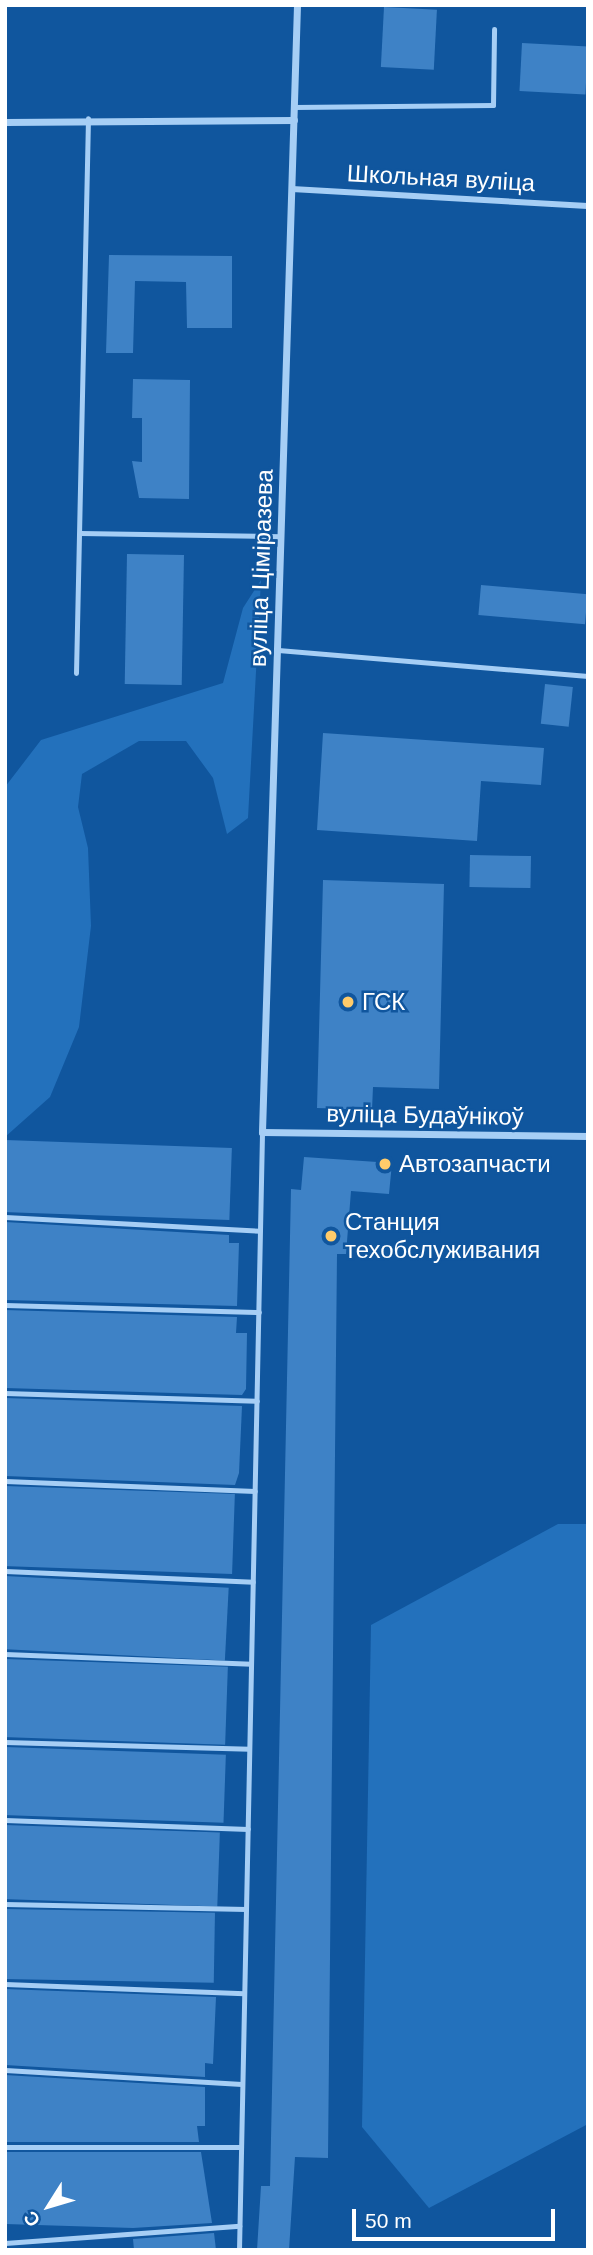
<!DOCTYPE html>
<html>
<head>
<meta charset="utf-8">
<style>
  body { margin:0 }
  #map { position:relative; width:593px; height:2255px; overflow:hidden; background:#10569e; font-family:Helvetica,sans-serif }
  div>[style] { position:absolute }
  .green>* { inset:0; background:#2371bc }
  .building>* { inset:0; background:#3e82c6; transform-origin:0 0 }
  .service>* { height:5px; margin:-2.5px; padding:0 2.5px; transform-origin:2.5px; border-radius:2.5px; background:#a6cef5 }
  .pedestrian>* { height:6px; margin:-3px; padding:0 3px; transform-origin:3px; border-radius:3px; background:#a6cef5 }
  .minor>* { height:7px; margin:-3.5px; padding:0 3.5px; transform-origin:3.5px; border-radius:3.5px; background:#a6cef5 }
  .dots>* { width:19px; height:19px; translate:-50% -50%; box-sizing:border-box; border:4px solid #10569e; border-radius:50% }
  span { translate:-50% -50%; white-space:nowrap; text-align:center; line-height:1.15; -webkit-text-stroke:5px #10569e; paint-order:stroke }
  .street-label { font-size:24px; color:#fff }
  .poi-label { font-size:24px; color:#fff }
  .left { translate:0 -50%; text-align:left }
  .frame { position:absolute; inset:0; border:7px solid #fff; pointer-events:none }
  .north { position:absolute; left:14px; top:2171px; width:70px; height:70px; -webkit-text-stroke:5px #10569e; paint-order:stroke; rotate:233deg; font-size:19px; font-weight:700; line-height:28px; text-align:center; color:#fff }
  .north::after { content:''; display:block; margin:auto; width:24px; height:32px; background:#fff; clip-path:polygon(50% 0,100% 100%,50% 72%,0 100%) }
  .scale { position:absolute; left:352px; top:2209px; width:203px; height:32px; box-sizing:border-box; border:4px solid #fff; border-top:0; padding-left:9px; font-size:21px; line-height:24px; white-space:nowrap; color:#fff; -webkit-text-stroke:5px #10569e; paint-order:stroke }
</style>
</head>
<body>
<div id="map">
  <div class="green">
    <div style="clip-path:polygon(261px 580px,248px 818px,227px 834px,213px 778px,186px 741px,139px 741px,82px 774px,78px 807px,88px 848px,91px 926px,79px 1027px,50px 1097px,5px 1137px,5px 787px,41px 740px,223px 683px,243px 608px)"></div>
    <div style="clip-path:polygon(558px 1524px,588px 1524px,588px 2124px,429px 2208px,362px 2127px,371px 1625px)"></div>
  </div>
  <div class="building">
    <div style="left:384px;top:7px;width:53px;height:60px;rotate:3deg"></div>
    <div style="left:522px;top:43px;width:66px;height:48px;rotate:3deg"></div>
    <div style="clip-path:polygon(109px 255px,232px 256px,232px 328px,187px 328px,186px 282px,135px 281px,133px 353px,106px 353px)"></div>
    <div style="clip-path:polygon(133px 379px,190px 380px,189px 499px,139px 498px,132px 461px,142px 462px,142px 418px,132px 418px)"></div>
    <div style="left:127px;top:554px;width:57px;height:130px;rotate:1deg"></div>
    <div style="left:481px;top:585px;width:107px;height:30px;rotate:5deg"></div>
    <div style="left:545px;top:684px;width:28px;height:40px;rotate:6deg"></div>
    <div style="clip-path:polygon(323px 733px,544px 748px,541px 785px,481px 781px,477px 841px,317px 830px)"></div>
    <div style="left:470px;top:855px;width:61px;height:32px;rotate:1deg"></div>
    <div style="clip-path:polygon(323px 880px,444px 884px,439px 1089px,373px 1087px,372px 1110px,317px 1108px)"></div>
    <div style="left:5px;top:1140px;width:227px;height:72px;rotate:2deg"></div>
    <div style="clip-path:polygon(304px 1157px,392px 1163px,389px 1194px,351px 1191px,346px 1254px,337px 1254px,328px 2158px,295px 2157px,289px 2250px,257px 2250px,261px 2186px,270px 2186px,291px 1189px,301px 1190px)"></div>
    <div style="clip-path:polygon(5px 1222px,229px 1235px,229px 1243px,239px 1243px,237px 1306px,5px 1300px)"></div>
    <div style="clip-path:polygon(5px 1310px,237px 1317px,236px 1333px,247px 1333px,246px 1389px,242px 1395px,5px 1388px)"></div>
    <div style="clip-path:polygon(5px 1398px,242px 1406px,239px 1473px,235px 1485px,5px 1476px)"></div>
    <div style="left:5px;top:1486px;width:230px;height:80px;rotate:2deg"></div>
    <div style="left:5px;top:1576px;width:224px;height:73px;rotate:3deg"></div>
    <div style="left:5px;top:1659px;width:223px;height:78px;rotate:2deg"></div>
    <div style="left:5px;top:1747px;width:221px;height:68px;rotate:2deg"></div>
    <div style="left:5px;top:1825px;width:215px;height:74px;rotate:2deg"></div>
    <div style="left:5px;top:1909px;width:210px;height:70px;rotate:1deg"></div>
    <div style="clip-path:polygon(5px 1989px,216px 1997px,213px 2064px,205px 2063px,205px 2077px,5px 2065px)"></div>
    <div style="clip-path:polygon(5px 2075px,205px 2087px,205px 2126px,197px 2126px,199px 2142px,5px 2142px)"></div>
    <div style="clip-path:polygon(5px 2152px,201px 2152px,212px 2223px,133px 2228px,5px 2224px)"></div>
    <div style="clip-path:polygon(214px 2233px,216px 2250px,134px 2250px,133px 2239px)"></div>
  </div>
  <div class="service">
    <div style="left:294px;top:107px;width:199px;rotate:-0.6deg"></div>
    <div style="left:493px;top:105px;width:76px;rotate:-89.2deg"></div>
    <div style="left:80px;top:533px;width:201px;rotate:0.9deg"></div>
    <div style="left:278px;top:650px;width:311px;rotate:4.8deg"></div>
    <div style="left:76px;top:673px;width:555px;rotate:-88.76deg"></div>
    <div style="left:5px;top:1217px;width:255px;rotate:3.1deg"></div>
    <div style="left:5px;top:1305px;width:254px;rotate:1.6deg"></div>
    <div style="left:5px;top:1393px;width:252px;rotate:1.8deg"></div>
    <div style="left:5px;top:1481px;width:250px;rotate:2.3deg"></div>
    <div style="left:5px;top:1571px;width:248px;rotate:2.5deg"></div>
    <div style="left:5px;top:1654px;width:246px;rotate:2.3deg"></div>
    <div style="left:5px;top:1742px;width:244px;rotate:1.6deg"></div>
    <div style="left:5px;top:1820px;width:243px;rotate:2.1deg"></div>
    <div style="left:5px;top:1904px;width:241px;rotate:1.2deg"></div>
    <div style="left:5px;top:1984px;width:239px;rotate:2.2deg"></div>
    <div style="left:5px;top:2070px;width:237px;rotate:3.4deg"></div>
    <div style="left:5px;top:2147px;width:236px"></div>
    <div style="left:5px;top:2243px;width:235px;rotate:-4.2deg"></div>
    <div style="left:239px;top:2250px;width:1118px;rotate:-88.82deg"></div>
  </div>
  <div class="pedestrian">
    <div style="left:292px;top:189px;width:296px;rotate:3.3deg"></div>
  </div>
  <div class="minor">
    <div style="left:297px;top:5px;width:1128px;rotate:91.78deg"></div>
    <div style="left:262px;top:1132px;width:326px;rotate:0.7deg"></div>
    <div style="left:5px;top:122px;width:289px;rotate:-0.4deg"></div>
  </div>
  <div class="dots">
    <div style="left:348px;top:1002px;background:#ffcb6a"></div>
    <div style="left:385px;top:1164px;background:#ffcb6a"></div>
    <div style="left:331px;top:1236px;background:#ffcb6a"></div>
  </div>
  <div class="street-label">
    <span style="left:441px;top:178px;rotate:3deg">Школьная вуліца</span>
    <span style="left:261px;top:568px;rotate:-88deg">вуліца Ціміразева</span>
    <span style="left:425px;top:1115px;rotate:1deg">вуліца Будаўнікоў</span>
  </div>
  <div class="poi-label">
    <span class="left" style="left:362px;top:1002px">ГСК</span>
    <span class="left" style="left:399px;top:1164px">Автозапчасти</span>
    <span class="left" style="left:345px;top:1236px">Станция<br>техобслуживания</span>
  </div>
  <div class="frame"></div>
  <div class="north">С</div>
  <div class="scale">50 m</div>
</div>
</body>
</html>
